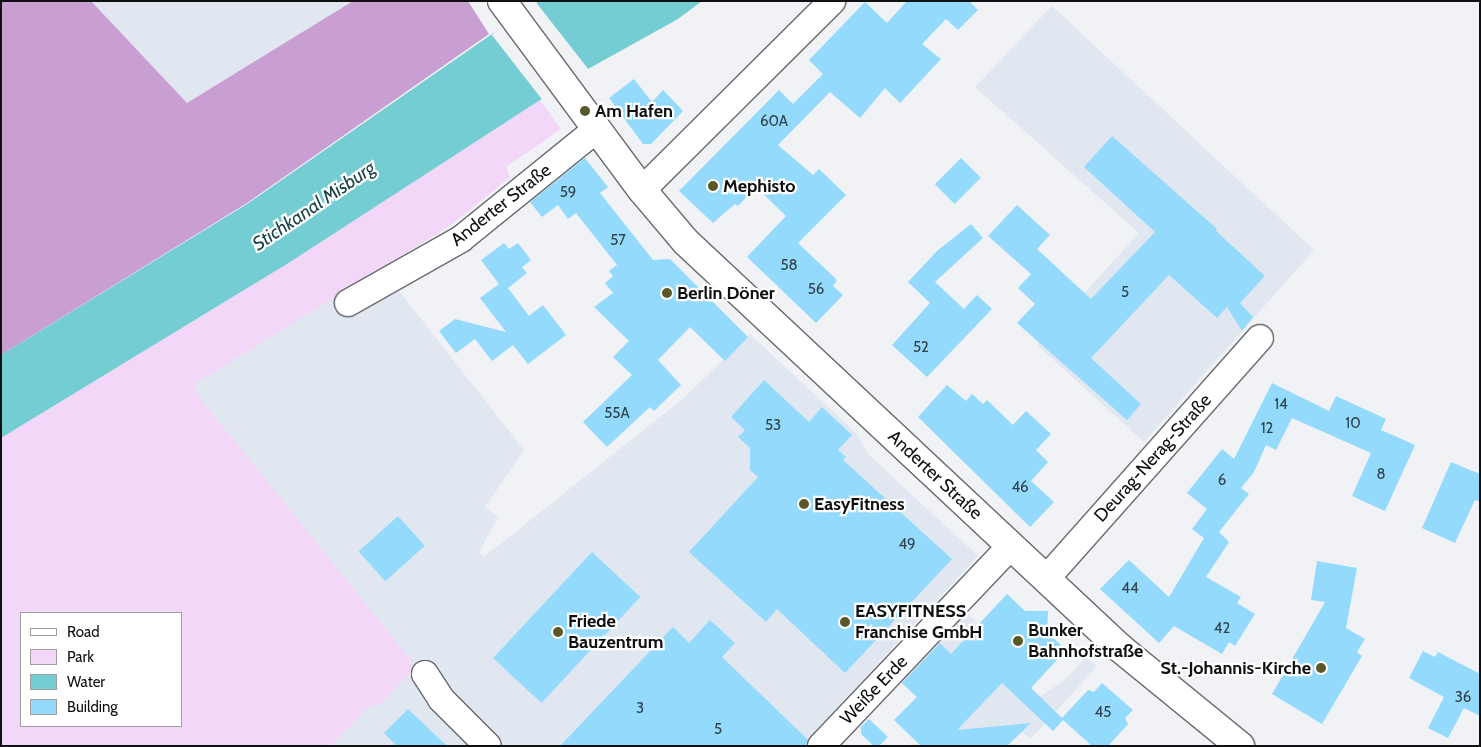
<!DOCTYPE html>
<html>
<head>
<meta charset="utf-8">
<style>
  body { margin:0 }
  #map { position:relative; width:1481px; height:747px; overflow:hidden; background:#f0f2f6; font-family:Cabin,sans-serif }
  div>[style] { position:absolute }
  .built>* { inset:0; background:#e0e7f1 }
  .green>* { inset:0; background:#f2d7f8 }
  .forest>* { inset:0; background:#c99fd3 }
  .water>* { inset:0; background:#74cdd2 }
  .pier>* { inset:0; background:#f0f2f6; transform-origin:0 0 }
  .building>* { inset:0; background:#93dafc; transform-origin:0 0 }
  .roads { filter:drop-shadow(1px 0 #696b6e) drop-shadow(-1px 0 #696b6e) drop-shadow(0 1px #696b6e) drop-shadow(0 -1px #696b6e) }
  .minor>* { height:26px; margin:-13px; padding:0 13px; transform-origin:13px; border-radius:13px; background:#fff }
  .major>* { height:28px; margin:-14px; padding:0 14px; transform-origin:14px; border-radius:14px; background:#fff }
  .dots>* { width:14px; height:14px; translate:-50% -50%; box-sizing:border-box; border:2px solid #fff; border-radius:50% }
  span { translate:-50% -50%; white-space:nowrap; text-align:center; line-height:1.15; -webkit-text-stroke:4.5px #fff; paint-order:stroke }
  .number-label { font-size:15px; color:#30424c }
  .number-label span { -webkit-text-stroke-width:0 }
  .poi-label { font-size:18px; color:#0f1012; font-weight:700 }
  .left { translate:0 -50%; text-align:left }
  .right { translate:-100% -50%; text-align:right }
  .street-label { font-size:18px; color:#0f1012 }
  .water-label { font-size:19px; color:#1a4446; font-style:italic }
  .frame { position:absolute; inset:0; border:2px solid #0f1012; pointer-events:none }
  .legend { position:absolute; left:20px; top:612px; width:162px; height:115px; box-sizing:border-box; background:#fff; border:1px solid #9f9fa0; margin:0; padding:6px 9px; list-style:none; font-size:15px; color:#0f1012 }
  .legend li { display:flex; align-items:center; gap:10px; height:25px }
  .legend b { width:25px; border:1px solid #9f9fa0 }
</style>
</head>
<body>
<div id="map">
  <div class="built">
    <div style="clip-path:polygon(91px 1px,353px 1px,187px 103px)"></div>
    <div style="clip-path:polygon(1052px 6px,1314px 250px,1144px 442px,1037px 345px,1139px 233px,975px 87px)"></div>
    <div style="clip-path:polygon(381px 268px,524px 450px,485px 507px,498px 517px,479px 552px,484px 557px,685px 397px,750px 334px,857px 434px,868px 454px,978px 556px,801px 746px,331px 746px,366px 708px,193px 385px)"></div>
    <div style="clip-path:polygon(967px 613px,978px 624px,971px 633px,1040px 697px,1067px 678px,1086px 657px,1097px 666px,1031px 739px,1021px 732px,968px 746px,901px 683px)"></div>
  </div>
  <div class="green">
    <div style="clip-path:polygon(evenodd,540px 100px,561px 129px,506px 167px,510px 177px,451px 225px,193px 385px,202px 401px,411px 660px,413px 670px,381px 703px,366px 709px,331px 746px,1px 746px,1px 438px,287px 264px,540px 100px,21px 613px,181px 613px,181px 726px,21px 726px,21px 613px)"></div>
  </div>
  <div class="forest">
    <div style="clip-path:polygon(1px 1px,91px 1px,187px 103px,353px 1px,468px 1px,489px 34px,247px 203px,1px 355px)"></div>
  </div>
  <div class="water">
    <div style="clip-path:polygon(702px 1px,678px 19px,588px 69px,287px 264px,1px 438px,1px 355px,247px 204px,538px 2px)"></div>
  </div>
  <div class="pier">
    <div style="left:535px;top:1px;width:88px;height:55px;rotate:52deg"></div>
  </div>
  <div class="building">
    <div style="clip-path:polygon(907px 1px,969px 1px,978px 10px,958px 30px,946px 19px,922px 44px,941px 59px,900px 103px,885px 88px,860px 118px,830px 92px,778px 145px,813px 175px,819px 169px,846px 195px,798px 243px,837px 280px,833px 286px,843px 295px,816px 323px,747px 257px,786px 216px,756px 187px,738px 206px,735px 204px,713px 223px,679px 191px,779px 90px,793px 104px,823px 74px,809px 60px,865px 2px,887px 23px)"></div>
    <div style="clip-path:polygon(634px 79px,652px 102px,663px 90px,683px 111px,651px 144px,643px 144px,609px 98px)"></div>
    <div style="clip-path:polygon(1112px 136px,1217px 229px,1216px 231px,1265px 276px,1240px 303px,1253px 317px,1242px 331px,1227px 307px,1217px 318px,1169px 275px,1091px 358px,1141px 404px,1127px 420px,1017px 323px,1035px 304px,1018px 288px,1031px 274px,988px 236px,1017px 205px,1050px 235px,1037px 249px,1091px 299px,1155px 232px,1084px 167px)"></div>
    <div style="clip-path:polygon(585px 158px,608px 187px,600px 193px,653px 260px,670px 259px,748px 337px,725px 361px,690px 327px,658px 360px,681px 385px,654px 411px,650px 407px,607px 447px,583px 422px,632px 375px,613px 357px,629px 341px,594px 307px,613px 293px,605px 283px,613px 276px,609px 271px,617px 265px,576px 213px,568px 219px,558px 205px,542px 217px,530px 202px)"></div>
    <div style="left:961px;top:158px;width:28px;height:37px;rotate:45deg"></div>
    <div style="clip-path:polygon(971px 224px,983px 238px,935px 282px,964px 309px,977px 295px,992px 309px,927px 377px,892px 345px,930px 303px,908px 282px,937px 251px)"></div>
    <div style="clip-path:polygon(504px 243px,509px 249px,518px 243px,531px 260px,522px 267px,527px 273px,508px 288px,529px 316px,543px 305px,566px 335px,528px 364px,513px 345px,492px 361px,475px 339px,456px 353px,439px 331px,455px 319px,506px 332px,480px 298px,499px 284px,481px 260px)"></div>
    <div style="clip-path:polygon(764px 380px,809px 422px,822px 407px,852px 435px,838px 450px,846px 457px,843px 460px,952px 559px,845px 673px,777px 609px,766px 622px,689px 552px,758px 477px,750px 470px,750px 448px,738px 437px,745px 430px,731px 417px)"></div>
    <div style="clip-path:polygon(1272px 383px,1329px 411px,1336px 396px,1386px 419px,1381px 430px,1415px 445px,1385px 511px,1352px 496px,1371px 453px,1292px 418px,1276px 450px,1266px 445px,1254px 472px,1241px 488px,1249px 494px,1219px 532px,1229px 542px,1206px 577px,1241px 597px,1237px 603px,1255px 614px,1235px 646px,1229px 642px,1222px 654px,1174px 626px,1159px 643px,1100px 589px,1129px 560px,1169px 597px,1204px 538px,1192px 529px,1207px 509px,1187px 493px,1222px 449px,1234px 459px)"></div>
    <div style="clip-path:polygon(947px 385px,966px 401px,972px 394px,983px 404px,987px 400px,1013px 425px,1026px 411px,1051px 434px,1036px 450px,1048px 462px,1031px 481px,1054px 502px,1030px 527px,918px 417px)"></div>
    <div style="clip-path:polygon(1451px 462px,1480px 474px,1480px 502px,1475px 500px,1455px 543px,1422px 528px)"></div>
    <div style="left:398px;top:516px;width:40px;height:53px;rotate:48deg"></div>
    <div style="left:592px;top:552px;width:66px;height:145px;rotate:43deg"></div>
    <div style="clip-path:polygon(1317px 561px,1357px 568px,1346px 628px,1365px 639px,1357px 652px,1362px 656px,1322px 724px,1272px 694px,1325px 602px,1311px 600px)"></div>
    <div style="clip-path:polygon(1007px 594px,1025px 611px,1048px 611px,1047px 632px,1066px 650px,1031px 688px,1062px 718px,1088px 690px,1094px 692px,1102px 683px,1133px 710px,1125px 718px,1128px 724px,1108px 746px,1092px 746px,1063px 720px,1053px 731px,1002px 683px,957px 730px,1031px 723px,1007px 746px,921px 746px,894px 720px,917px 697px,902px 683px,940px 643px,951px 654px)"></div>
    <div style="clip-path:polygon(710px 620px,735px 643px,722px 657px,808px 740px,806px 746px,560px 746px,673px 627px,689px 643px)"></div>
    <div style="clip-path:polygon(1423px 651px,1435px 657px,1438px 652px,1480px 674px,1480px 716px,1464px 708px,1448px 738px,1428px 728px,1444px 697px,1409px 678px)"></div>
    <div style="clip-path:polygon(408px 709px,447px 746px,397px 746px,384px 733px)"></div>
    <div style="clip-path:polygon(869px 719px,888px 737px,879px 746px,874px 746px,861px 734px,861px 727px)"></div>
  </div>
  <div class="roads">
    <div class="minor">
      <div style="left:642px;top:190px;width:268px;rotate:-44.8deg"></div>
      <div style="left:348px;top:303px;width:130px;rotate:-29.5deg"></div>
      <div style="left:461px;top:239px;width:175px;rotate:-39deg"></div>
      <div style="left:1046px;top:579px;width:322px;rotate:-48.4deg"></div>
      <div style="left:425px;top:674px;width:30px;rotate:57deg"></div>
      <div style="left:441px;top:699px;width:66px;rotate:45deg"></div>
      <div style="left:821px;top:746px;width:276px;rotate:-46.5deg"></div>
    </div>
    <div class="major">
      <div style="left:502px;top:1px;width:235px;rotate:53.5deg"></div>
      <div style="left:642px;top:190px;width:68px;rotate:49.8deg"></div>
      <div style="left:686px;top:242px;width:594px;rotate:43.09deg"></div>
      <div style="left:1120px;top:648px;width:155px;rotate:39.2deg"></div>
    </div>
  </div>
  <div class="dots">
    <div style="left:585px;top:111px;background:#585926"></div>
    <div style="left:713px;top:186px;background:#585926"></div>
    <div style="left:667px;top:293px;background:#585926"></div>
    <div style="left:804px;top:504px;background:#585926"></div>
    <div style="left:845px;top:622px;background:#585926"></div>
    <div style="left:558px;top:632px;background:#585926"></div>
    <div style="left:1018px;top:641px;background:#585926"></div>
    <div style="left:1321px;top:668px;background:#585926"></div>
  </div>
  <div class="number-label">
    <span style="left:774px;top:122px">60A</span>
    <span style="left:568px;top:193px">59</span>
    <span style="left:618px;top:241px">57</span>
    <span style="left:789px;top:266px">58</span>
    <span style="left:816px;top:290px">56</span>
    <span style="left:1125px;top:293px">5</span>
    <span style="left:921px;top:348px">52</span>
    <span style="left:1281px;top:405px">14</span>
    <span style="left:617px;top:414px">55A</span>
    <span style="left:1353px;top:424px">10</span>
    <span style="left:773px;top:426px">53</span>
    <span style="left:1267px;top:429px">12</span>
    <span style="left:1381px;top:475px">8</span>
    <span style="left:1222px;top:481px">6</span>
    <span style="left:1020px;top:488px">46</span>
    <span style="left:907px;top:545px">49</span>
    <span style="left:1130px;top:589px">44</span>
    <span style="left:1222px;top:629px">42</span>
    <span style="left:1463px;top:698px">36</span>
    <span style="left:640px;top:709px">3</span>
    <span style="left:1103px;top:713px">45</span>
    <span style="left:718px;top:730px">5</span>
  </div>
  <div class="poi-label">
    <span class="left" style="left:595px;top:111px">Am Hafen</span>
    <span class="left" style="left:723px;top:186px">Mephisto</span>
    <span class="left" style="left:677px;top:293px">Berlin Döner</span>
    <span class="left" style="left:814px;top:504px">EasyFitness</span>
    <span class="left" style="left:855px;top:622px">EASYFITNESS<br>Franchise GmbH</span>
    <span class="left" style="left:568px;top:632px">Friede<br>Bauzentrum</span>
    <span class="left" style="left:1028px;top:641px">Bunker<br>Bahnhofstraße</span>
    <span class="right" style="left:1311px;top:668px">St.-Johannis-Kirche</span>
  </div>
  <div class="street-label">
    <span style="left:501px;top:205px;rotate:-38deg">Anderter Straße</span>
    <span style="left:1153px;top:458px;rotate:-48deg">Deurag-Nerag-Straße</span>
    <span style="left:935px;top:475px;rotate:43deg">Anderter Straße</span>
    <span style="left:874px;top:690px;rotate:-46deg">Weiße Erde</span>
  </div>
  <div class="water-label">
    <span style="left:314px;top:206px;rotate:-34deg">Stichkanal Misburg</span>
  </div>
  <div class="frame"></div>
  <ul class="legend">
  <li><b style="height:6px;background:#fff"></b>Road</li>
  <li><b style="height:14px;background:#f2d7f8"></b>Park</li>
  <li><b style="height:14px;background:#74cdd2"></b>Water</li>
  <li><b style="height:14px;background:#93dafc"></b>Building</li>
  </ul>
</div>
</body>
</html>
